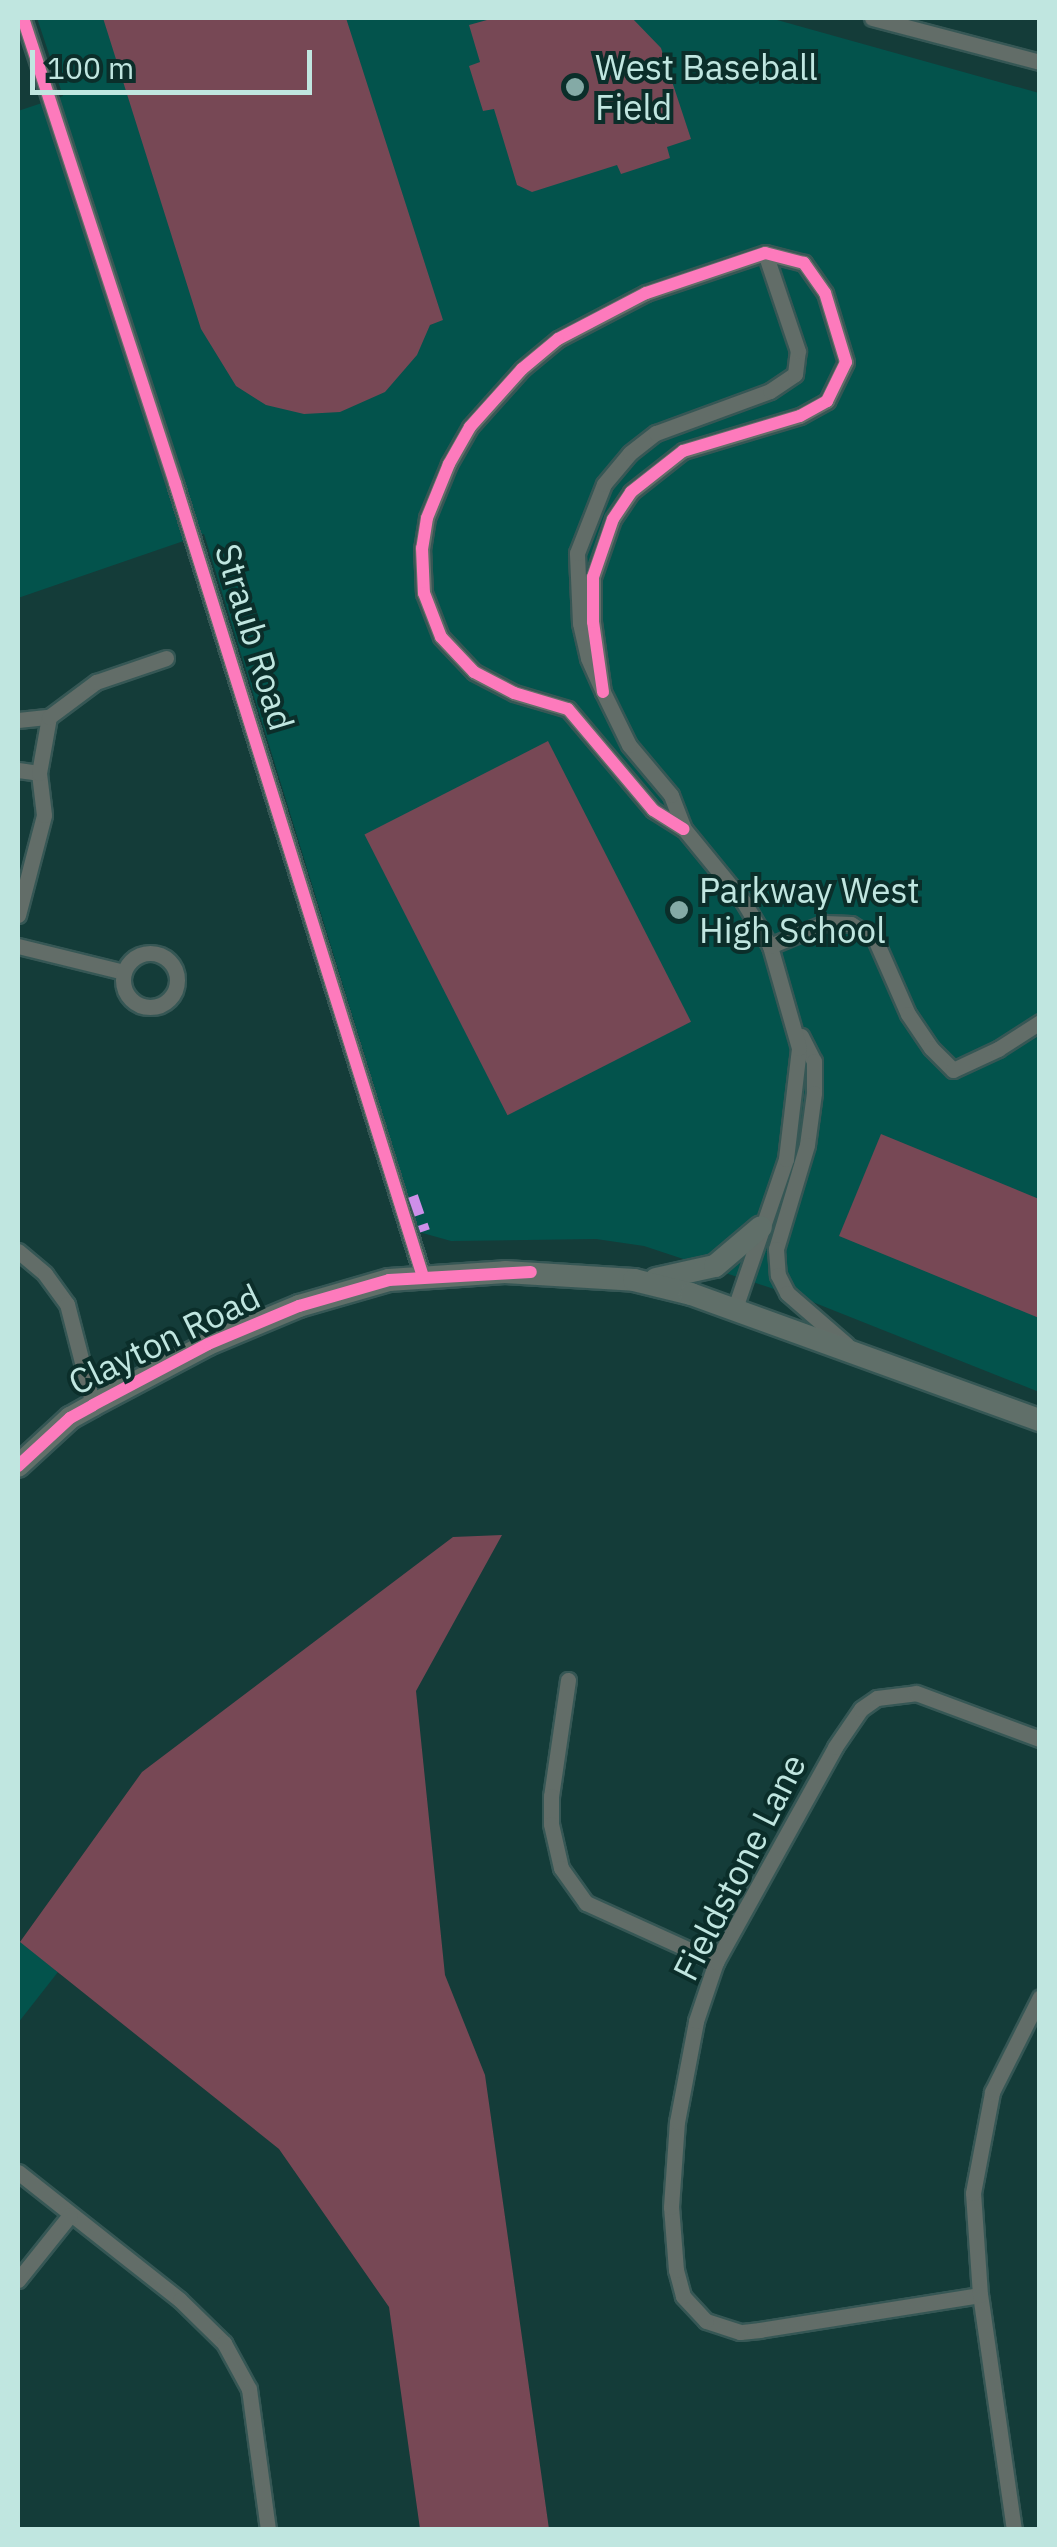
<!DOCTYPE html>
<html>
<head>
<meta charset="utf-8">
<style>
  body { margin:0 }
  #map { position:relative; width:1057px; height:2547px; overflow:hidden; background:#143c39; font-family:"IBM Plex Sans",sans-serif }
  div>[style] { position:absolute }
  .built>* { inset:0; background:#03534c }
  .green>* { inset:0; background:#774855; transform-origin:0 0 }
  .roads { filter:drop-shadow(2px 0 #365755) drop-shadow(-2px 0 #365755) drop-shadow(0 2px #365755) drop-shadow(0 -2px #365755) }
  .street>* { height:15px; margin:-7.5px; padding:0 7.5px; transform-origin:7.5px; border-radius:7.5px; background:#626d68 }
  .street>.ring { margin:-7.5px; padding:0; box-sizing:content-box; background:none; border:15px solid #626d68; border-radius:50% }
  .secondary>* { height:22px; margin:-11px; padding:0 11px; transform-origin:11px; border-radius:11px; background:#606f69 }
  .quiet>* { height:10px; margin-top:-5px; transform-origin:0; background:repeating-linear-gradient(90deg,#ce8fe9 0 20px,transparent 0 30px) }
  .cycleway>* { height:12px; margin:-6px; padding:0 6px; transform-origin:6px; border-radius:6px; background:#fd7abc }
  .dots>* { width:28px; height:28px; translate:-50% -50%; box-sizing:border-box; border:5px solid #0b2e2a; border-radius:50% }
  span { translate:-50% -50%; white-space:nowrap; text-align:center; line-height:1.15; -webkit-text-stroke:8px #0b2e2a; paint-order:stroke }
  .poi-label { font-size:35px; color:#c0e6e0 }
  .left { translate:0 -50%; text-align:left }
  .street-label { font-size:35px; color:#c0e6e0 }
  .frame { position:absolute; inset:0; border:20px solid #c0e6e0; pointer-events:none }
  .scale { position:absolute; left:30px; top:50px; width:282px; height:45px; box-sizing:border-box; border:5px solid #c0e6e0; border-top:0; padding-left:12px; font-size:30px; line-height:35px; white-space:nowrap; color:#c0e6e0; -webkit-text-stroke:8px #0b2e2a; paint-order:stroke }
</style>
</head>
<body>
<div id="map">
  <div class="built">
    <div style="clip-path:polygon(37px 18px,770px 18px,1039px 93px,1039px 1392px,810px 1301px,644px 1246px,596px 1239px,451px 1241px,419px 1232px,204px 534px,18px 598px,18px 111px,63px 96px)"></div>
    <div style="clip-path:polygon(18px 1939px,58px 1972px,18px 2023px)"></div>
  </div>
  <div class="green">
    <div style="clip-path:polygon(103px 18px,346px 18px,443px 320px,430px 325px,417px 355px,385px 392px,340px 412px,304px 414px,266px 405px,236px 386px,201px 329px)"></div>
    <div style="clip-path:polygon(494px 18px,632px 18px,661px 48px,691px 139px,667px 147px,670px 158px,621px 174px,617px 165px,532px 192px,517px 185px,494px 109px,483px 111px,469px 66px,480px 62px,469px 25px)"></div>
    <div style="left:548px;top:741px;width:315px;height:206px;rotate:63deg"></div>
    <div style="clip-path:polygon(881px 1134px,1039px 1199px,1039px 1318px,839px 1236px)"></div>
    <div style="clip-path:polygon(502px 1535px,416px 1691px,445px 1975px,485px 2075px,549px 2529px,420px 2529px,389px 2307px,279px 2149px,20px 1942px,142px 1772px,453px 1537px)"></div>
  </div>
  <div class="roads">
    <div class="street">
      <div style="left:23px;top:18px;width:489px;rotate:71.9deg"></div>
      <div style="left:175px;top:483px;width:832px;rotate:72.65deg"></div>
      <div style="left:872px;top:18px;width:174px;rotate:14.7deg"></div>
      <div style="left:603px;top:692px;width:71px;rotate:-98.1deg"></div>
      <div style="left:593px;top:622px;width:45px;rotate:-90deg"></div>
      <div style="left:593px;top:577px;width:61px;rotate:-71deg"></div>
      <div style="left:613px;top:519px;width:32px;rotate:-56deg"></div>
      <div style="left:631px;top:492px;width:66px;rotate:-38.3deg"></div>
      <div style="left:683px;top:451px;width:122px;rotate:-16.7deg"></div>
      <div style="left:800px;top:416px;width:31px;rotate:-29deg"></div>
      <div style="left:827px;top:401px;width:43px;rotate:-64deg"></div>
      <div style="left:846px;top:362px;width:72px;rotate:-106.9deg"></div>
      <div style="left:825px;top:293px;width:37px;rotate:-125deg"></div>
      <div style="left:804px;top:263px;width:40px;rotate:-165.6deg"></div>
      <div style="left:765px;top:253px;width:126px;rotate:161.4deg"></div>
      <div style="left:646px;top:293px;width:99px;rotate:152.4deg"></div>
      <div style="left:558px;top:339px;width:47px;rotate:140.2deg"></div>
      <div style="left:522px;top:369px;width:78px;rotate:131.9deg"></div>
      <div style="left:470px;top:427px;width:43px;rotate:119.6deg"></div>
      <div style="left:449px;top:464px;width:58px;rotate:112.2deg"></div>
      <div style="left:427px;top:518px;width:30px;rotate:99deg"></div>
      <div style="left:422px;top:548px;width:45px;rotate:87.5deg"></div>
      <div style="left:424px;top:593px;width:47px;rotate:68.9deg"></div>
      <div style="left:441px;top:637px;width:48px;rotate:46.7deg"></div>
      <div style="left:474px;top:672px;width:45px;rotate:27.7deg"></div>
      <div style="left:514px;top:693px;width:56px;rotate:16.5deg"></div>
      <div style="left:568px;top:709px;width:132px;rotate:49.9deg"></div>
      <div style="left:653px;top:810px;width:36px;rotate:32deg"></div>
      <div style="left:18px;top:720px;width:31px;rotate:-6deg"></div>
      <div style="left:18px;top:770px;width:21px;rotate:8deg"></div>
      <div style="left:18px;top:915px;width:103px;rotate:-75.4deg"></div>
      <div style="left:44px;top:815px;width:42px;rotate:-96.8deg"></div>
      <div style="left:39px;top:773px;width:57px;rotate:-79.9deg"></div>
      <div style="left:49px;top:717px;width:59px;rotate:-36.7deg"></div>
      <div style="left:96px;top:682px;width:74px;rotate:-18.9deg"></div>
      <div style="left:18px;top:946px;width:109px;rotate:13.8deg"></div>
      <div style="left:770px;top:946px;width:60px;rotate:-22.7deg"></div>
      <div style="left:825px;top:923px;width:26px;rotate:2deg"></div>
      <div style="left:851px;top:924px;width:28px;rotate:32deg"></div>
      <div style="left:875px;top:939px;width:82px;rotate:66.3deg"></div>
      <div style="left:908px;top:1014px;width:41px;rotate:55.9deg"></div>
      <div style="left:931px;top:1048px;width:31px;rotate:45deg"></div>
      <div style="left:953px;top:1070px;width:50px;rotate:-25deg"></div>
      <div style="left:998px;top:1049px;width:50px;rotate:-32.7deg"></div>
      <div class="ring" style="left:123px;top:953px;width:39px;height:39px"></div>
      <div style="left:801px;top:1036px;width:28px;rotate:63deg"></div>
      <div style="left:814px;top:1061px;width:32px;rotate:90deg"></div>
      <div style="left:814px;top:1093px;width:52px;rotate:97.7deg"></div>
      <div style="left:807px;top:1145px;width:109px;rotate:106.6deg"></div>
      <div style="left:776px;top:1249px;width:26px;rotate:86deg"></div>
      <div style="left:778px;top:1275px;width:20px;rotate:63deg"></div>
      <div style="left:787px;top:1293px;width:79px;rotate:40.9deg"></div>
      <div style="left:18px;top:1251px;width:35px;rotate:40deg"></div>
      <div style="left:45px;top:1274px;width:37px;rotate:54deg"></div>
      <div style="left:67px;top:1304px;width:104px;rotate:75.6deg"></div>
      <div style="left:735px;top:1308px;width:157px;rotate:-71.1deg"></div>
      <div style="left:786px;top:1159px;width:112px;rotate:-83.3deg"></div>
      <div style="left:799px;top:1048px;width:106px;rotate:-105.9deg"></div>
      <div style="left:770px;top:946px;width:52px;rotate:-121deg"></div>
      <div style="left:743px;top:901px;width:93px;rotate:-129.3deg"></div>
      <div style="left:684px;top:829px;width:36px;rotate:-111deg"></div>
      <div style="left:671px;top:795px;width:65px;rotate:-130deg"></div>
      <div style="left:629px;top:745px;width:59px;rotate:-116.1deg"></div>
      <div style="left:603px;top:692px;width:37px;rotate:-114deg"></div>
      <div style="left:588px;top:658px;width:36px;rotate:-103deg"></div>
      <div style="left:580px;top:623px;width:70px;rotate:-92.5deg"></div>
      <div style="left:577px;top:553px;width:74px;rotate:-68.6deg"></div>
      <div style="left:604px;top:484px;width:40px;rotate:-50deg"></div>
      <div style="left:630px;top:453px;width:33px;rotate:-38deg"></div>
      <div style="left:656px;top:433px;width:121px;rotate:-20.2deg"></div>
      <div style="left:770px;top:391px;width:30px;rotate:-34deg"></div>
      <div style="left:795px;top:374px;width:23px;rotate:-83deg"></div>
      <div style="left:798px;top:351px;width:103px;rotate:-108.6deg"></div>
      <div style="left:568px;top:1680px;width:117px;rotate:98.3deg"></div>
      <div style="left:551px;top:1796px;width:28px;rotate:90deg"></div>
      <div style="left:551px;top:1824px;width:45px;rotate:77.2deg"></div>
      <div style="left:561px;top:1868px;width:43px;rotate:54.5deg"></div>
      <div style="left:586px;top:1903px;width:143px;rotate:24.4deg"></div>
      <div style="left:18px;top:2172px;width:206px;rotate:38.3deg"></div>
      <div style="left:180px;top:2300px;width:62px;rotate:44.3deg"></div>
      <div style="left:224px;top:2343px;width:52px;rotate:61.5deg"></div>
      <div style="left:249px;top:2389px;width:142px;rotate:82.3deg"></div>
      <div style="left:18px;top:2280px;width:83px;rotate:-51.3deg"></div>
      <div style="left:980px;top:2295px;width:223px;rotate:171deg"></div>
      <div style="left:760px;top:2330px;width:20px;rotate:174deg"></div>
      <div style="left:740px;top:2332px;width:36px;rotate:-162deg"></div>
      <div style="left:706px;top:2321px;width:34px;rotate:-133deg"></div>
      <div style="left:683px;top:2296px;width:27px;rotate:-105deg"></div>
      <div style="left:676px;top:2270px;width:63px;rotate:-94.5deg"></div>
      <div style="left:671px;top:2207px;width:85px;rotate:-86deg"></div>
      <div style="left:677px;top:2122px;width:103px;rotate:-79.3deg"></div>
      <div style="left:696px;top:2021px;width:62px;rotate:-71.3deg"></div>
      <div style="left:716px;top:1962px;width:246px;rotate:-61deg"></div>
      <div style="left:835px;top:1747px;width:46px;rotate:-55.6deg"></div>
      <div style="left:861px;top:1709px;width:19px;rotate:-35deg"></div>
      <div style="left:877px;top:1698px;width:39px;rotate:-7deg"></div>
      <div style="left:916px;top:1693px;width:132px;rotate:20.4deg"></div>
      <div style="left:1014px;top:2530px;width:237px;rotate:-98.2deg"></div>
      <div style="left:980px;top:2295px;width:102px;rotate:-93.9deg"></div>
      <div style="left:973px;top:2193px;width:103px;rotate:-79.3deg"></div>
      <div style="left:992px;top:2092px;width:106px;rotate:-63.2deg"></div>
    </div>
    <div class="secondary">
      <div style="left:656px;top:1279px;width:60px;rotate:-12.4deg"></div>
      <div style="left:715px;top:1266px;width:60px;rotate:-40.3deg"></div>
      <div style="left:18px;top:1466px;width:71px;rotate:-42.7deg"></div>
      <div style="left:70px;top:1418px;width:26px;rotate:-29deg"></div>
      <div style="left:93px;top:1405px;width:130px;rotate:-27.9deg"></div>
      <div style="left:208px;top:1344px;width:99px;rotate:-22.7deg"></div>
      <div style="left:299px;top:1306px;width:94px;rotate:-16.1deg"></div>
      <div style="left:389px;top:1280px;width:116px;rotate:-3.9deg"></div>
      <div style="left:505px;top:1272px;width:129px;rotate:3.5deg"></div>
      <div style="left:634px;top:1280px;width:59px;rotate:13.8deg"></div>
      <div style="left:691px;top:1294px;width:371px;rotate:19.9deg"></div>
    </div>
  </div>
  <div class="quiet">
    <div style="left:413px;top:1196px;width:37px;rotate:71deg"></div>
  </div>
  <div class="cycleway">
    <div style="left:23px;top:18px;width:489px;rotate:71.9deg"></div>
    <div style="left:175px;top:483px;width:832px;rotate:72.65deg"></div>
    <div style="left:603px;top:692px;width:71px;rotate:-98.1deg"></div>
    <div style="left:593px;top:622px;width:45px;rotate:-90deg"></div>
    <div style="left:593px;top:577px;width:61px;rotate:-71deg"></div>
    <div style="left:613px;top:519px;width:32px;rotate:-56deg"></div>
    <div style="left:631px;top:492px;width:66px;rotate:-38.3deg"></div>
    <div style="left:683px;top:451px;width:122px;rotate:-16.7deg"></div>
    <div style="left:800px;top:416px;width:31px;rotate:-29deg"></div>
    <div style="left:827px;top:401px;width:43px;rotate:-64deg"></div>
    <div style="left:846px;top:362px;width:72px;rotate:-106.9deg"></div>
    <div style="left:825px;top:293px;width:37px;rotate:-125deg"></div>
    <div style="left:804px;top:263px;width:40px;rotate:-165.6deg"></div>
    <div style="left:765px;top:253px;width:126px;rotate:161.4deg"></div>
    <div style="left:646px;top:293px;width:99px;rotate:152.4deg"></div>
    <div style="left:558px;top:339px;width:47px;rotate:140.2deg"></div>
    <div style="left:522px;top:369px;width:78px;rotate:131.9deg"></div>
    <div style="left:470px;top:427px;width:43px;rotate:119.6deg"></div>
    <div style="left:449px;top:464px;width:58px;rotate:112.2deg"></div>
    <div style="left:427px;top:518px;width:30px;rotate:99deg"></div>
    <div style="left:422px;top:548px;width:45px;rotate:87.5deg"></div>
    <div style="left:424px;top:593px;width:47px;rotate:68.9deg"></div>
    <div style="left:441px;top:637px;width:48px;rotate:46.7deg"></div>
    <div style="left:474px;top:672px;width:45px;rotate:27.7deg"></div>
    <div style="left:514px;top:693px;width:56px;rotate:16.5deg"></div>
    <div style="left:568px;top:709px;width:132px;rotate:49.9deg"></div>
    <div style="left:653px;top:810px;width:36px;rotate:32deg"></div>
    <div style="left:18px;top:1466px;width:71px;rotate:-42.7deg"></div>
    <div style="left:70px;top:1418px;width:26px;rotate:-29deg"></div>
    <div style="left:93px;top:1405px;width:130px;rotate:-27.9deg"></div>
    <div style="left:208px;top:1344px;width:99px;rotate:-22.7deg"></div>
    <div style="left:299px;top:1306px;width:94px;rotate:-16.1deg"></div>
    <div style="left:389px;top:1280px;width:142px;rotate:-3.2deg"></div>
  </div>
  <div class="dots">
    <div style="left:575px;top:87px;background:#84aaa6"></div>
    <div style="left:679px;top:910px;background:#84aaa6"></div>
  </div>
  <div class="poi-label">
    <span class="left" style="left:595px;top:87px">West Baseball<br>Field</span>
    <span class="left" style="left:699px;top:910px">Parkway West<br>High School</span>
  </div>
  <div class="street-label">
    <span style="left:255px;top:637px;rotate:73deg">Straub Road</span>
    <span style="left:164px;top:1339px;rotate:-26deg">Clayton Road</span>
    <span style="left:739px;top:1867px;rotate:-63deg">Fieldstone Lane</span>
  </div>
  <div class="frame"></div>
  <div class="scale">100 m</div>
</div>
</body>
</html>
